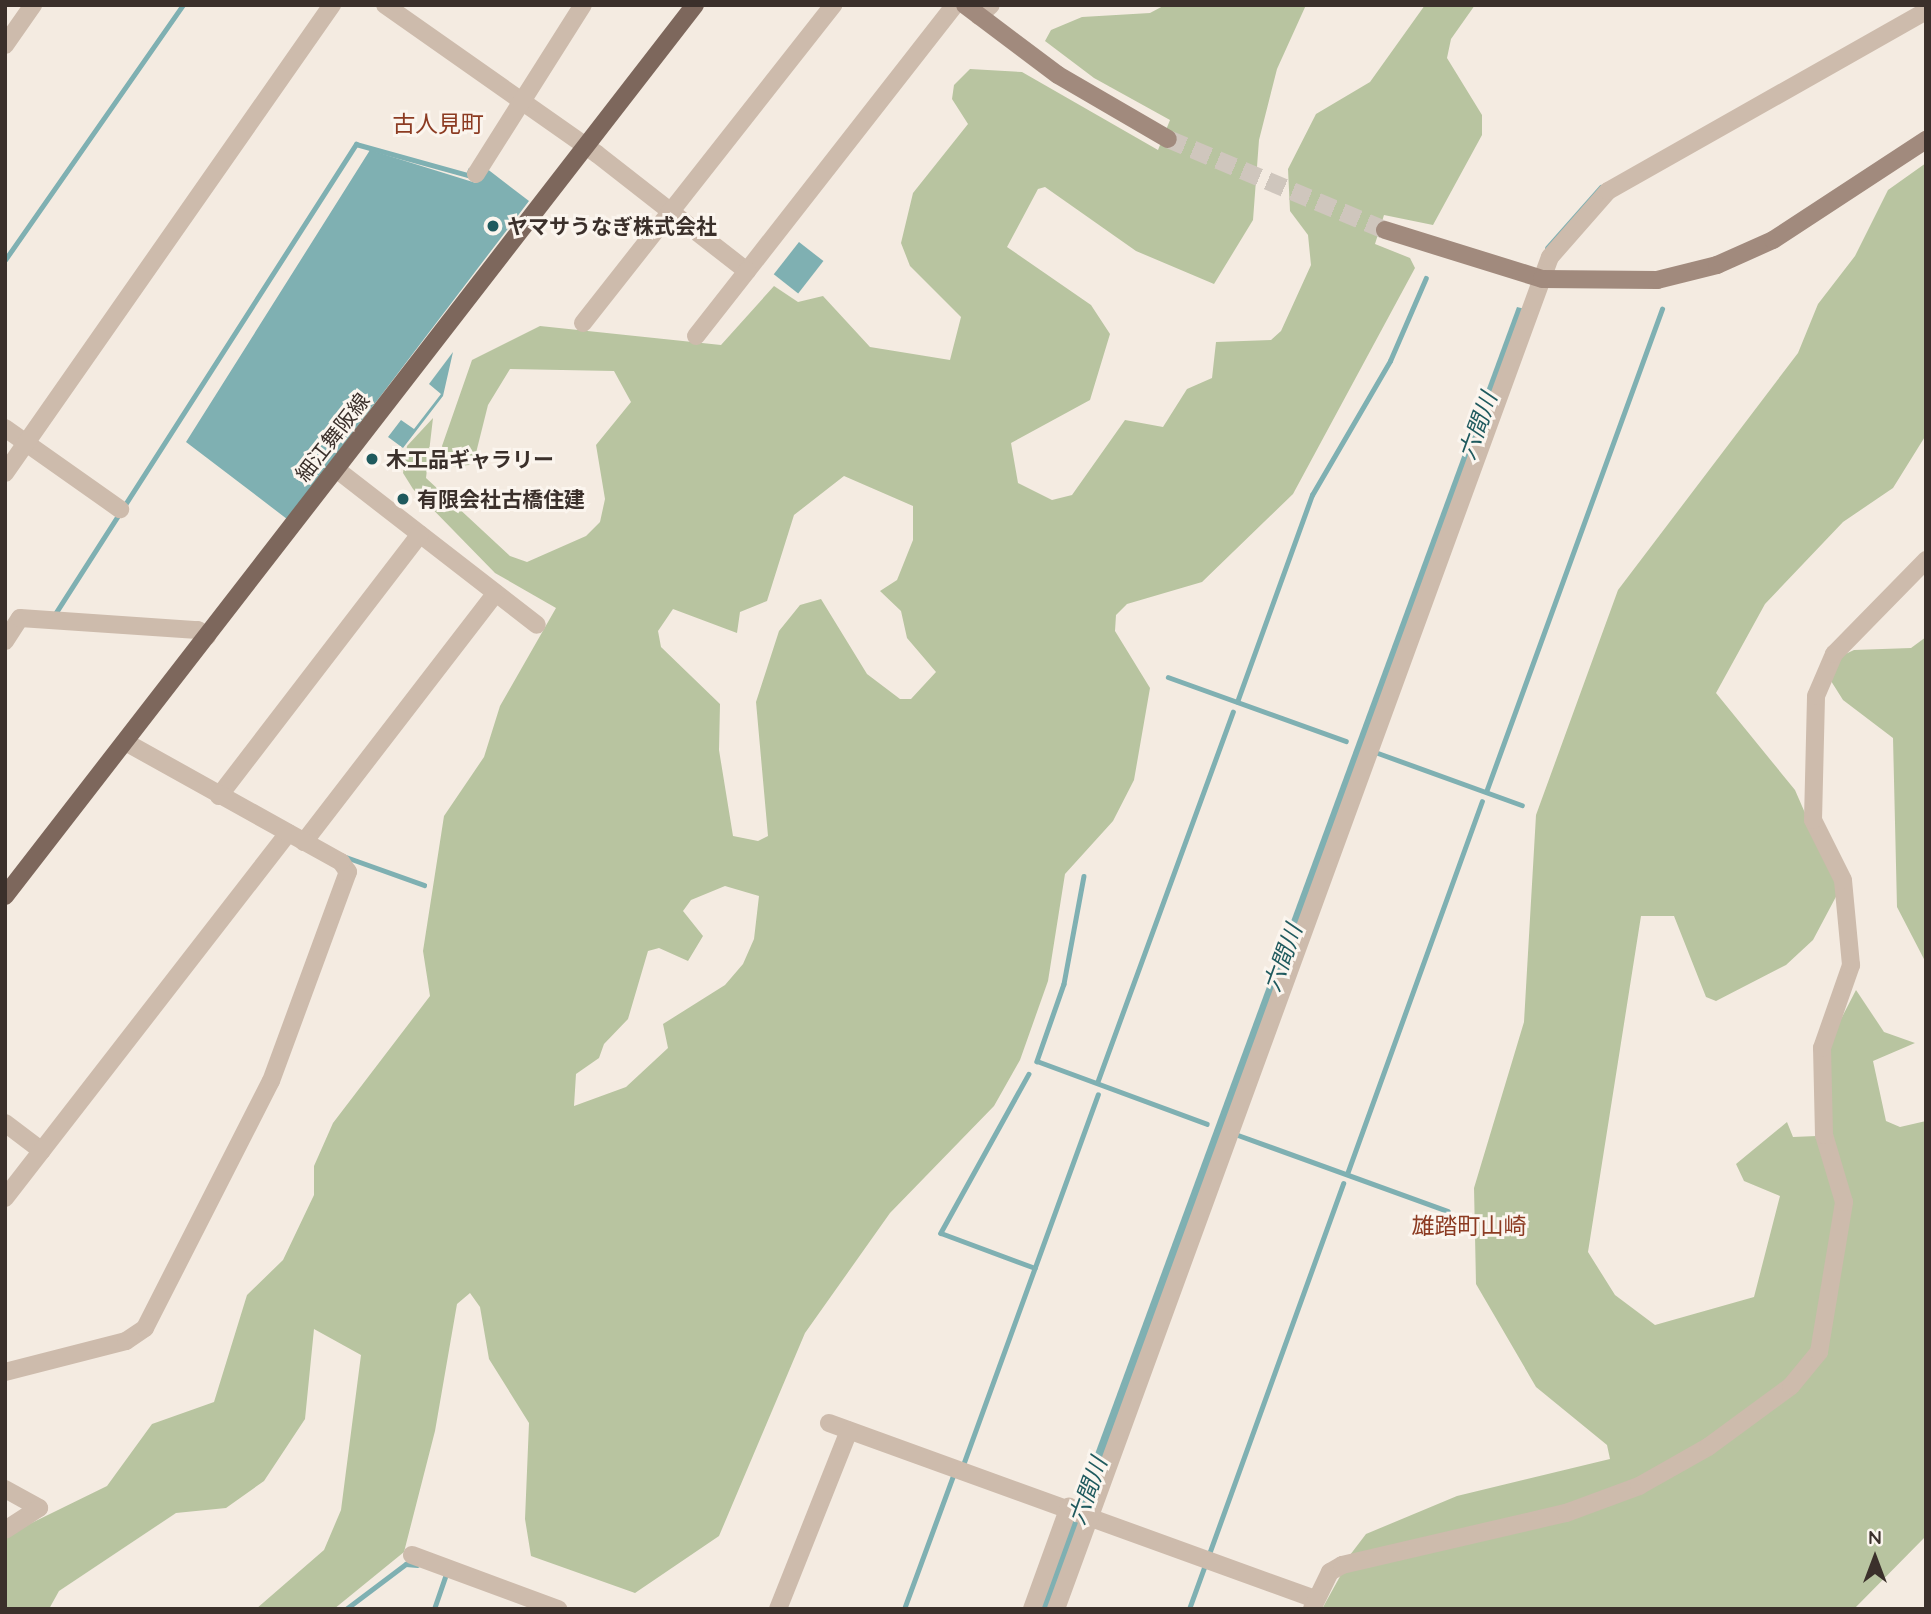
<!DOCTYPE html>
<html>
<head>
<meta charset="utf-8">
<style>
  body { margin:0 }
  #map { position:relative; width:1931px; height:1614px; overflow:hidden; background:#f4ebe1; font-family:Quicksand,"Noto Sans JP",sans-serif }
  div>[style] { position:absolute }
  .green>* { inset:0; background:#b8c4a0 }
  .water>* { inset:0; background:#7fb0b2; transform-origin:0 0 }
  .stream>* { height:4.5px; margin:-2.25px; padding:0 2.25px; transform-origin:2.25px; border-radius:2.25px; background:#7fb0b2 }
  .secondary-tunnel>* { height:18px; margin-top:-9px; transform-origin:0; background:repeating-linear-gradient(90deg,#cfc6bd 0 18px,transparent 0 27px) }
  .street>* { height:18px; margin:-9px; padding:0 9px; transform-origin:9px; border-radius:9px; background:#cdbbac }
  .secondary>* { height:18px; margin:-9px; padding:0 9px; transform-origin:9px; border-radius:9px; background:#a18a7d }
  .primary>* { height:18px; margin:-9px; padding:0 9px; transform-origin:9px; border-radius:9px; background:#7d675c }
  .dots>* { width:19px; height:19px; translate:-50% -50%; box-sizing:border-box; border:4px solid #fbf5ee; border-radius:50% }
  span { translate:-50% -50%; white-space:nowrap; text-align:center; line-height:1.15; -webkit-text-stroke:6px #fbf5ee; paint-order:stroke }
  .poi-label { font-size:21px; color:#3b302b; font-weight:700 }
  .left { translate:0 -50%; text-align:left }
  .street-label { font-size:21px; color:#3b302b }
  .neighbourhood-label { font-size:23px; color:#8c3b22 }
  .water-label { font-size:23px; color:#1f5a5e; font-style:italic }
  .frame { position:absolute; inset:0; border:7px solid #3b302b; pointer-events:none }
  .north { position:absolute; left:1840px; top:1523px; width:70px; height:70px; -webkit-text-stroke:5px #fbf5ee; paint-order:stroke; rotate:0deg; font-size:19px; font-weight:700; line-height:28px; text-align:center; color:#3b302b }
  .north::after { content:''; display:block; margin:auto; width:24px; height:32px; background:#3b302b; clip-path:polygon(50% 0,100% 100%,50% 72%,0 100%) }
</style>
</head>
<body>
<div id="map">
  <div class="green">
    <div style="clip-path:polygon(evenodd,1165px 5px,1306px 5px,1277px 69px,1259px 140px,1253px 220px,1214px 284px,1136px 251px,1045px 187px,1038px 189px,1007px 247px,1091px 305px,1110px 334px,1090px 400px,1011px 443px,1018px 483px,1052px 500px,1072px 495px,1125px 420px,1163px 427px,1187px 389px,1212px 378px,1216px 342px,1271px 340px,1281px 331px,1311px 265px,1308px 235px,1290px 211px,1288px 169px,1316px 114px,1370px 82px,1425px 5px,1475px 5px,1451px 39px,1447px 58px,1482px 115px,1482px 135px,1433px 225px,1384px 215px,1375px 244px,1410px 258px,1415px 268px,1293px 494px,1202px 582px,1127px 604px,1116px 615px,1115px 631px,1150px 688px,1134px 780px,1113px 821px,1065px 874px,1048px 981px,1020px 1060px,994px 1106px,890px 1213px,805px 1333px,719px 1536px,635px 1593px,531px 1556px,525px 1519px,529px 1423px,489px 1359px,480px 1307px,470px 1293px,457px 1304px,435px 1431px,404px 1552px,334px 1609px,256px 1609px,324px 1550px,341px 1510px,361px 1355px,314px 1329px,305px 1419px,264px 1481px,226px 1508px,176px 1513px,59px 1591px,49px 1609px,5px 1609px,5px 1536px,107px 1486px,152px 1424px,214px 1402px,247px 1295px,283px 1260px,314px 1195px,314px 1166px,333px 1123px,430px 996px,423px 951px,444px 816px,484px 757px,500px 706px,556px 608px,495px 573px,413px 489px,403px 473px,407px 446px,433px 418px,426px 478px,510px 556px,527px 562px,586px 536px,600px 522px,605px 499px,596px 445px,631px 402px,614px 371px,510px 369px,488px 405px,475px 457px,469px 465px,449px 467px,442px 446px,472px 360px,540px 326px,721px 345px,774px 286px,798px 302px,823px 296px,870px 347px,950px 360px,961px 317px,910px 266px,901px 243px,913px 193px,968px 124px,952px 99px,954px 85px,970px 69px,1022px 72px,1158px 150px,1170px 120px,1094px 78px,1045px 41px,1051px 30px,1082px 17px,1150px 13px,1165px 5px,844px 476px,913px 506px,913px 540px,897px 580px,880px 591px,901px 611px,907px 638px,936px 672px,911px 699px,900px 699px,867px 674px,821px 599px,800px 605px,779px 631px,756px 702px,768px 836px,758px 841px,733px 836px,719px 750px,720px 704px,661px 647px,658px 631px,673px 609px,737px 633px,740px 612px,767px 601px,794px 515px,844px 476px,1165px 5px,725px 886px,759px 896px,754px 939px,743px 964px,725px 985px,663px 1024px,668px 1048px,626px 1087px,574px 1106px,576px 1074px,599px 1058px,604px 1044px,628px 1019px,648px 951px,659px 948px,688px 961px,703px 936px,683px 911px,691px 900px,725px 886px)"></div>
    <div style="clip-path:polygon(1926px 163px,1926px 435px,1893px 488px,1843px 522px,1765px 604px,1716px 693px,1795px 790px,1839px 891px,1813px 940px,1786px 965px,1716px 1001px,1706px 997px,1674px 916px,1641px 916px,1588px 1252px,1615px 1295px,1655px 1325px,1754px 1297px,1780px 1196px,1744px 1181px,1736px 1164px,1787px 1122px,1793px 1137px,1817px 1136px,1838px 1181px,1821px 1330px,1804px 1368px,1706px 1444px,1602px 1496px,1350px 1555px,1366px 1534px,1457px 1496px,1610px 1459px,1607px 1445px,1536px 1387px,1476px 1284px,1474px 1188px,1524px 1022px,1536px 815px,1618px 590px,1798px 353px,1818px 304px,1855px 256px,1888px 190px)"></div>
    <div style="clip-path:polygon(1926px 637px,1926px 963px,1897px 907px,1893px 738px,1843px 700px,1831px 681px,1839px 657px,1854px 650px,1911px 648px)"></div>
    <div style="clip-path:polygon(1856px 990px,1884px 1032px,1915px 1043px,1873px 1061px,1886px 1121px,1900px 1127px,1926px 1121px,1926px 1536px,1854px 1609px,1322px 1609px,1343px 1571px,1605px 1504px,1810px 1374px,1849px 1191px,1832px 1145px,1826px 1048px)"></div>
  </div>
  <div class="water">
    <div style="clip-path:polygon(370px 150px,476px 183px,486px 168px,529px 201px,287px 519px,186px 442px)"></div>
    <div style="left:799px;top:242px;width:31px;height:41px;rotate:38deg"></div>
    <div style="clip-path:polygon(1517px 307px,1525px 309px,1050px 1609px,1038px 1609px)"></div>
    <div style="clip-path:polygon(453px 352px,443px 396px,403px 448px,388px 437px,401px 420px,414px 429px,441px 394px,429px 384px)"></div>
  </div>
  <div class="stream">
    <div style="left:1547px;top:248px;width:81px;rotate:-48.5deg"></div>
    <div style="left:5px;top:260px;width:311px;rotate:-55.1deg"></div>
    <div style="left:55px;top:614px;width:558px;rotate:-57.36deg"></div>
    <div style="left:356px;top:144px;width:116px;rotate:15.5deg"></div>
    <div style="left:468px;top:175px;width:5px;rotate:-68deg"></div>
    <div style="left:1168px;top:677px;width:189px;rotate:19.8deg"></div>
    <div style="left:1237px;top:702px;width:220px;rotate:-70.1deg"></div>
    <div style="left:1312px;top:495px;width:155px;rotate:-59.8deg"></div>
    <div style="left:1390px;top:361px;width:90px;rotate:-66.6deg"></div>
    <div style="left:1378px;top:753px;width:153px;rotate:19.9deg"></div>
    <div style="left:1486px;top:792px;width:514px;rotate:-69.98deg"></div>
    <div style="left:346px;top:857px;width:83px;rotate:19.7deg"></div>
    <div style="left:1084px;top:876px;width:110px;rotate:100.5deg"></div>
    <div style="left:1064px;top:984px;width:82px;rotate:109.3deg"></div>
    <div style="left:1037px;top:1061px;width:181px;rotate:20.3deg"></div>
    <div style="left:1029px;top:1074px;width:182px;rotate:119deg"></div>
    <div style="left:941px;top:1233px;width:100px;rotate:20.4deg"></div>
    <div style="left:1097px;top:1083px;width:395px;rotate:-69.9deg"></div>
    <div style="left:1238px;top:1135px;width:223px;rotate:19.9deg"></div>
    <div style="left:1347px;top:1174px;width:396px;rotate:-70.1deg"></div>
    <div style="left:963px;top:1465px;width:394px;rotate:-70deg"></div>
    <div style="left:1209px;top:1554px;width:394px;rotate:-70.1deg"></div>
    <div style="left:346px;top:1609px;width:75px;rotate:-36.9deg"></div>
    <div style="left:406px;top:1564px;width:11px;rotate:5deg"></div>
    <div style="left:434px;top:1609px;width:36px;rotate:-71deg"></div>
    <div style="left:904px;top:1609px;width:142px;rotate:-69.8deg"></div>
    <div style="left:1189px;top:1609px;width:47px;rotate:-70deg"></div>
  </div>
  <div class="secondary-tunnel">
    <div style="left:1168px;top:139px;width:235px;rotate:22.8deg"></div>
  </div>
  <div class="street">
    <div style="left:385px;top:5px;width:259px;rotate:35.1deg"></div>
    <div style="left:597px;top:154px;width:190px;rotate:38deg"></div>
    <div style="left:747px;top:271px;width:338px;rotate:-52deg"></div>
    <div style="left:979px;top:16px;width:16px;rotate:-43deg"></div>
    <div style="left:5px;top:45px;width:49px;rotate:-55deg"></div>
    <div style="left:476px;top:174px;width:200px;rotate:-57.7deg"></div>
    <div style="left:583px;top:323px;width:405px;rotate:-51.8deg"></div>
    <div style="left:696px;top:336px;width:83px;rotate:-51.9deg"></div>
    <div style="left:5px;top:428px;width:141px;rotate:35.2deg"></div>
    <div style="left:336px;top:469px;width:254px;rotate:37.8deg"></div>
    <div style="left:5px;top:473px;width:571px;rotate:-55.06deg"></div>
    <div style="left:5px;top:641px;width:27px;rotate:-57deg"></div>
    <div style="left:20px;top:618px;width:178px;rotate:3.9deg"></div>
    <div style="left:198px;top:630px;width:11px;rotate:34deg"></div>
    <div style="left:219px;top:796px;width:330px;rotate:-52.5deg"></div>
    <div style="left:304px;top:842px;width:314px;rotate:-52.4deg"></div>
    <div style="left:5px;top:1123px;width:46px;rotate:37.1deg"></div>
    <div style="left:5px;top:1198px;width:462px;rotate:-52.2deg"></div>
    <div style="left:5px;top:1372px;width:125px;rotate:-14.4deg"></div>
    <div style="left:126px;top:1341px;width:23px;rotate:-34deg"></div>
    <div style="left:145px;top:1328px;width:277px;rotate:-63deg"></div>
    <div style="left:271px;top:1081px;width:223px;rotate:-69.8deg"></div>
    <div style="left:348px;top:872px;width:12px;rotate:-125deg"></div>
    <div style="left:341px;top:862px;width:247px;rotate:-150.9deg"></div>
    <div style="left:829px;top:1423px;width:517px;rotate:19.91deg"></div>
    <div style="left:5px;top:1489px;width:39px;rotate:29deg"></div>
    <div style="left:39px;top:1508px;width:40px;rotate:147.1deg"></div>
    <div style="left:412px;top:1555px;width:156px;rotate:20.3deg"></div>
    <div style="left:778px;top:1609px;width:192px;rotate:-68.3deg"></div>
    <div style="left:1032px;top:1609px;width:109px;rotate:-70.1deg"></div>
    <div style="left:1056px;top:1609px;width:1439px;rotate:-69.93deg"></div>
    <div style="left:1550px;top:257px;width:88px;rotate:-48.7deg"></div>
    <div style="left:1608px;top:191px;width:365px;rotate:-29.5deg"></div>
    <div style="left:1312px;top:1609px;width:41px;rotate:-64.1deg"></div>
    <div style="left:1330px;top:1572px;width:14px;rotate:-30deg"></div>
    <div style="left:1342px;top:1565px;width:230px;rotate:-13.1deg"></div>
    <div style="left:1566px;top:1513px;width:78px;rotate:-20.3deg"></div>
    <div style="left:1639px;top:1486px;width:79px;rotate:-29.5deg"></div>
    <div style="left:1708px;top:1447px;width:103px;rotate:-36.3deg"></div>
    <div style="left:1791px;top:1386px;width:44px;rotate:-50.5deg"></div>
    <div style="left:1819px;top:1352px;width:152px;rotate:-80.5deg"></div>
    <div style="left:1844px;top:1202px;width:70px;rotate:-106.6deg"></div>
    <div style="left:1824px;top:1135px;width:87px;rotate:-91.3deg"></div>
    <div style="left:1822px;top:1048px;width:88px;rotate:-70.7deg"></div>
    <div style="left:1851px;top:965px;width:85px;rotate:-95.4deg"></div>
    <div style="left:1843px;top:880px;width:67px;rotate:-116.6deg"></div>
    <div style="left:1813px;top:820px;width:124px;rotate:-88.6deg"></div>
    <div style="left:1816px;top:696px;width:46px;rotate:-66.8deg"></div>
    <div style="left:1834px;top:654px;width:132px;rotate:-45.6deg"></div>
  </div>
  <div class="secondary">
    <div style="left:965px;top:5px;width:116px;rotate:37deg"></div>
    <div style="left:1058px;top:75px;width:127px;rotate:30.2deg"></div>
    <div style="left:1385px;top:230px;width:164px;rotate:17.3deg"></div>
    <div style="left:1542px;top:279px;width:115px;rotate:0.5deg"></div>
    <div style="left:1657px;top:280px;width:62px;rotate:-14deg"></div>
    <div style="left:1717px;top:265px;width:61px;rotate:-24.1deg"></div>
    <div style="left:1773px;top:240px;width:183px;rotate:-33.2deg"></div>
  </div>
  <div class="primary">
    <div style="left:5px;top:896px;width:1127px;rotate:-52.25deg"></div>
  </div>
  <div class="dots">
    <div style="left:493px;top:226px;background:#1f5a5e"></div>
    <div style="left:372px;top:459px;background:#1f5a5e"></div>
    <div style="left:403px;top:499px;background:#1f5a5e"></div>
  </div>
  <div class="poi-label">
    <span class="left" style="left:507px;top:226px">ヤマサうなぎ株式会社</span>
    <span class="left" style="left:386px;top:459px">木工品ギャラリー</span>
    <span class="left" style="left:417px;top:499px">有限会社古橋住建</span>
  </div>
  <div class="street-label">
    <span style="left:332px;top:437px;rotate:-52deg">細江舞阪線</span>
  </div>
  <div class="neighbourhood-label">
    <span style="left:438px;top:124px">古人見町</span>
    <span style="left:1469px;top:1226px">雄踏町山崎</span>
  </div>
  <div class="water-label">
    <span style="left:1478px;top:426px;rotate:-70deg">六間川</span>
    <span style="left:1283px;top:958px;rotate:-70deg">六間川</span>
    <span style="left:1088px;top:1491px;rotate:-70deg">六間川</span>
  </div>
  <div class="frame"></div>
  <div class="north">N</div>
</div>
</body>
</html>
